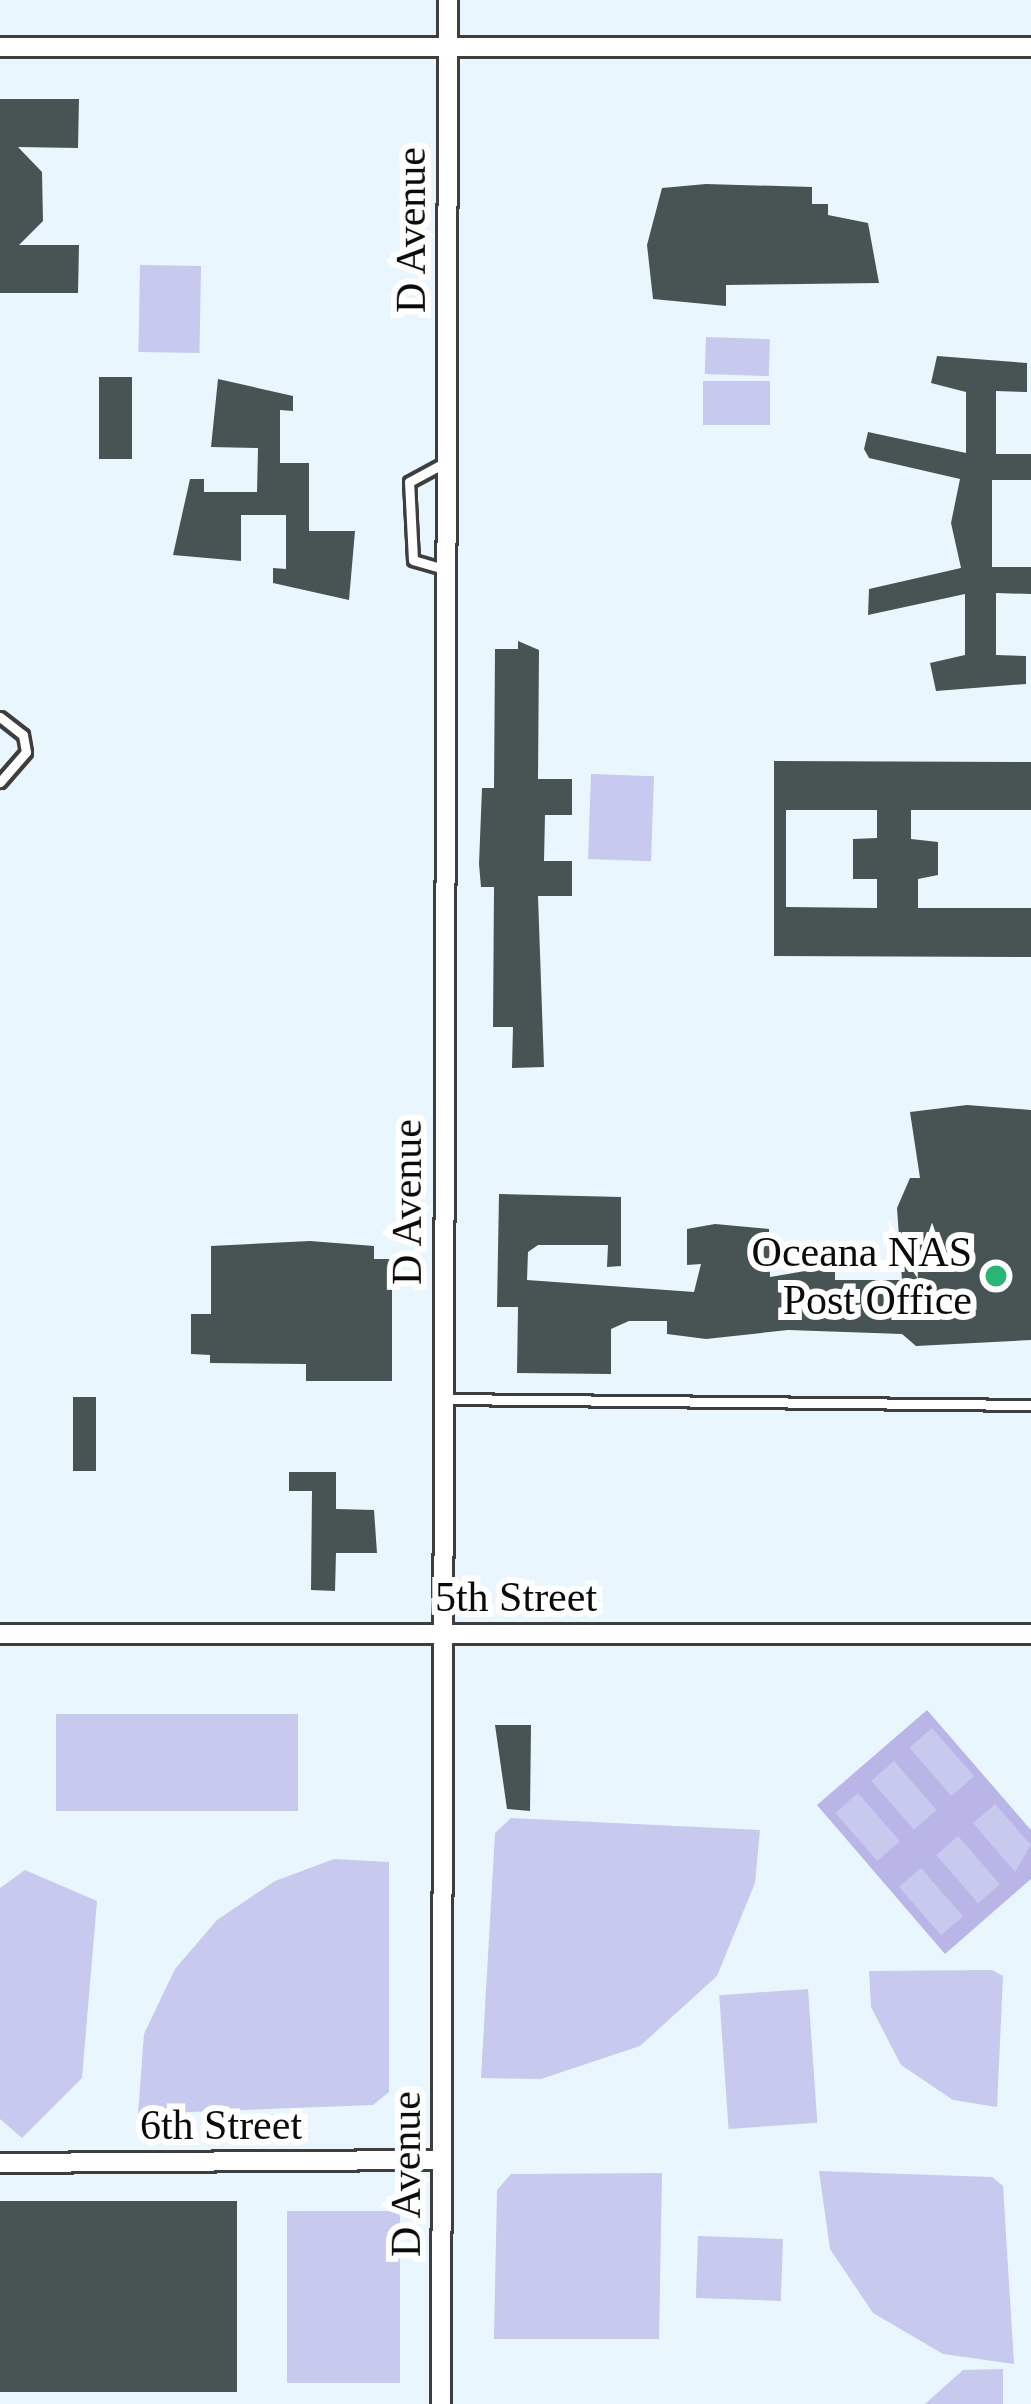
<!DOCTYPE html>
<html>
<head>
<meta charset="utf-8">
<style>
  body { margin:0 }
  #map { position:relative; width:1031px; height:2404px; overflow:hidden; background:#eaf6fe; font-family:"Times New Roman",serif }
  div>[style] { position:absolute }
  .green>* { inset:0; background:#b9b6e7 }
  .pitch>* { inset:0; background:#c7c9ee; transform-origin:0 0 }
  .building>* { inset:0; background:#485353; transform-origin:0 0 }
  .roads { filter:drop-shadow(3px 0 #3e3e3e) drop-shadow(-3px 0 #3e3e3e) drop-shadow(0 3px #3e3e3e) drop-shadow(0 -3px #3e3e3e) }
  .lane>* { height:9px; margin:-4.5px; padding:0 4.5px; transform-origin:4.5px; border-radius:4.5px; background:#fff }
  .street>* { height:18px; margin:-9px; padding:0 9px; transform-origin:9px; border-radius:9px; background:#fff }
  .dots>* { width:33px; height:33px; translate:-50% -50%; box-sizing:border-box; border:6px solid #fff; border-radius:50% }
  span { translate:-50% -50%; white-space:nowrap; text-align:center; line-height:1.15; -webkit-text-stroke:12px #fff; paint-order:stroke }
  .street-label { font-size:42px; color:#0b0b0b }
  .poi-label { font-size:42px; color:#0b0b0b }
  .right { translate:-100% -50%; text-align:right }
</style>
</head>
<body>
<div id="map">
  <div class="green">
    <div style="clip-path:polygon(927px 1710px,1031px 1830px,1031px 1879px,945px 1954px,817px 1805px)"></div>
  </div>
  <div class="pitch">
    <div style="left:140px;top:265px;width:61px;height:87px;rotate:1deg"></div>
    <div style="left:706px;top:337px;width:64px;height:37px;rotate:2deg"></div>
    <div style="left:770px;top:381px;width:44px;height:67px;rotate:90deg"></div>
    <div style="left:591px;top:774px;width:63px;height:85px;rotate:2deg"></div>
    <div style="left:56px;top:1714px;width:242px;height:97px"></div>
    <div style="left:932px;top:1728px;width:64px;height:30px;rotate:49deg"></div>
    <div style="left:894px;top:1761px;width:65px;height:30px;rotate:49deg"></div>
    <div style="left:858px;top:1793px;width:64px;height:30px;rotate:49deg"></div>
    <div style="clip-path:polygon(995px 1804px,1031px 1845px,1015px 1872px,973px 1823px)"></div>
    <div style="clip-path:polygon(511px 1818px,760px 1830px,755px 1883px,717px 1976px,640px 2046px,541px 2079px,481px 2078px,495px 1833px)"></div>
    <div style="left:958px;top:1836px;width:64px;height:29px;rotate:49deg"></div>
    <div style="clip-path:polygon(334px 1859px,389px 1862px,389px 2092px,373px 2105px,138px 2114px,144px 2034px,175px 1969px,217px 1920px,275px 1881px)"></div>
    <div style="left:921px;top:1868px;width:64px;height:29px;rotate:49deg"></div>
    <div style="clip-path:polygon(25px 1870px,97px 1901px,82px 2078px,22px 2138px,0 2119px,0 1888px)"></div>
    <div style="clip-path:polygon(992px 1970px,1003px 1976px,997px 2107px,953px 2100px,901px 2065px,871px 2007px,869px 1971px)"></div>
    <div style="left:808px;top:1989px;width:134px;height:89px;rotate:86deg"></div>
    <div style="clip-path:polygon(819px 2171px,992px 2177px,1003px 2186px,1014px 2364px,943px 2354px,873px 2313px,830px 2249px)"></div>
    <div style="clip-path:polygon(662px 2173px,659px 2339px,494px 2339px,497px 2190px,511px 2174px)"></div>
    <div style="left:287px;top:2211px;width:113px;height:172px"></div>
    <div style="left:698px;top:2236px;width:85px;height:62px;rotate:2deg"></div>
    <div style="clip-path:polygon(1003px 2369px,1003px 2404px,925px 2404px,963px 2370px)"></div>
  </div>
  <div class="building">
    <div style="clip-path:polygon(0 99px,79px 99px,78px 148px,18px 147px,42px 172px,43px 221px,19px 245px,79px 245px,78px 293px,0 293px)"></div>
    <div style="clip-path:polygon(706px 184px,812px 187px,812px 204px,828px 204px,828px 215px,868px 223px,879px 283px,726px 285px,726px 306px,653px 299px,647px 245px,662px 188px)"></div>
    <div style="clip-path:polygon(937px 356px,1027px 363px,1027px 392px,996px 391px,996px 454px,1031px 454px,1031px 480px,992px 480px,992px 567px,1031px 567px,1031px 594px,996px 593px,996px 655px,1026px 656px,1026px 684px,936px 691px,930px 663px,965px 655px,965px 594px,868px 615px,869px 589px,961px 568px,951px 523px,960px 479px,869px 458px,864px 449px,868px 432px,966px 453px,966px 392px,931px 383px)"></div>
    <div style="left:99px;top:377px;width:33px;height:82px"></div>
    <div style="clip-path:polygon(218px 379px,293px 396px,293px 411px,280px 410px,280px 463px,309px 463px,309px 531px,355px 531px,349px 600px,273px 583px,273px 568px,286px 569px,286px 515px,241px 515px,241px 561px,173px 555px,190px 479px,204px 479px,204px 492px,257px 492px,258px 448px,211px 447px)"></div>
    <div style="clip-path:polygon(518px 641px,539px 650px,538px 779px,572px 779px,572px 815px,545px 815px,544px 861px,572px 861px,572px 896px,538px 896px,544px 1067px,512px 1068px,513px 1027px,493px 1027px,494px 887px,481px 887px,479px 864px,482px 788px,494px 788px,495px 649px,518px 649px)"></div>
    <div style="clip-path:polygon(evenodd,774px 761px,1031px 762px,1031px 810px,911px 810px,911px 839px,938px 842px,938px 875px,918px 879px,918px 908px,1031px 908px,1031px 957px,774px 956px,774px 761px,786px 810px,877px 810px,877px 838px,853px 839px,853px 879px,877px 879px,877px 908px,786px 907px,786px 810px)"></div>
    <div style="clip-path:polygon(967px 1105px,1031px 1110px,1031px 1340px,916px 1346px,902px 1334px,788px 1330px,706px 1339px,667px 1334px,667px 1321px,629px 1321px,611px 1329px,611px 1374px,517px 1373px,518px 1307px,497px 1307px,499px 1194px,621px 1197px,621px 1266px,607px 1267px,608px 1245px,538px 1245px,528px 1252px,527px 1280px,694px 1292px,701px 1264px,687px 1265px,687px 1229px,715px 1224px,769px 1229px,770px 1277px,835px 1266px,835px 1280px,902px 1280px,897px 1208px,910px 1178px,920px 1178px,910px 1112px)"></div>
    <div style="clip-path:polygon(310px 1241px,374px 1246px,374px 1259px,392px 1259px,392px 1381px,306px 1381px,306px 1364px,210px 1363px,210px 1355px,191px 1354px,191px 1314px,211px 1314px,211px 1246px)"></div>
    <div style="left:73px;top:1397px;width:23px;height:74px"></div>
    <div style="clip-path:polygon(289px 1472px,336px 1472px,336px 1509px,374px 1510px,377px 1553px,336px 1553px,335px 1591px,311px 1590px,312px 1491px,289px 1491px)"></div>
    <div style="clip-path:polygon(495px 1725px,531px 1725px,530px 1811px,507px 1809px)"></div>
    <div style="left:0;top:2201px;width:237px;height:191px"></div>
  </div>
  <div class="roads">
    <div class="lane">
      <div style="left:444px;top:569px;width:32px;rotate:-164deg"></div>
      <div style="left:413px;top:560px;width:78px;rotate:-92.9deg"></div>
      <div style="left:409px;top:482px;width:42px;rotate:-28.4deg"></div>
      <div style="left:0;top:717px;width:29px;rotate:38deg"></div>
      <div style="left:23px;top:735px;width:17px;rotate:80deg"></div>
      <div style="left:26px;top:752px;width:40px;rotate:131deg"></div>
      <div style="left:442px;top:1399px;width:589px;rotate:0.58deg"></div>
    </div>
    <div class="street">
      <div style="left:0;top:47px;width:1031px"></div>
      <div style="left:0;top:1634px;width:1031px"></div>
      <div style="left:0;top:2163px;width:442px;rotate:-0.4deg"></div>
      <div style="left:441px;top:2404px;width:2404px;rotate:-89.83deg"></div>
    </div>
  </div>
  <div class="dots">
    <div style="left:996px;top:1276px;background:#29b576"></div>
  </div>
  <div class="street-label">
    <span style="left:411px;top:230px;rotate:-90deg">D Avenue</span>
    <span style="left:407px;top:1202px;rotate:-90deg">D Avenue</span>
    <span style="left:516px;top:1597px">5th Street</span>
    <span style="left:221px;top:2125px">6th Street</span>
    <span style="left:406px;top:2174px;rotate:-90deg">D Avenue</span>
  </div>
  <div class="poi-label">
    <span class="right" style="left:972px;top:1276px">Oceana NAS<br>Post Office</span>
  </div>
</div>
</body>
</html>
